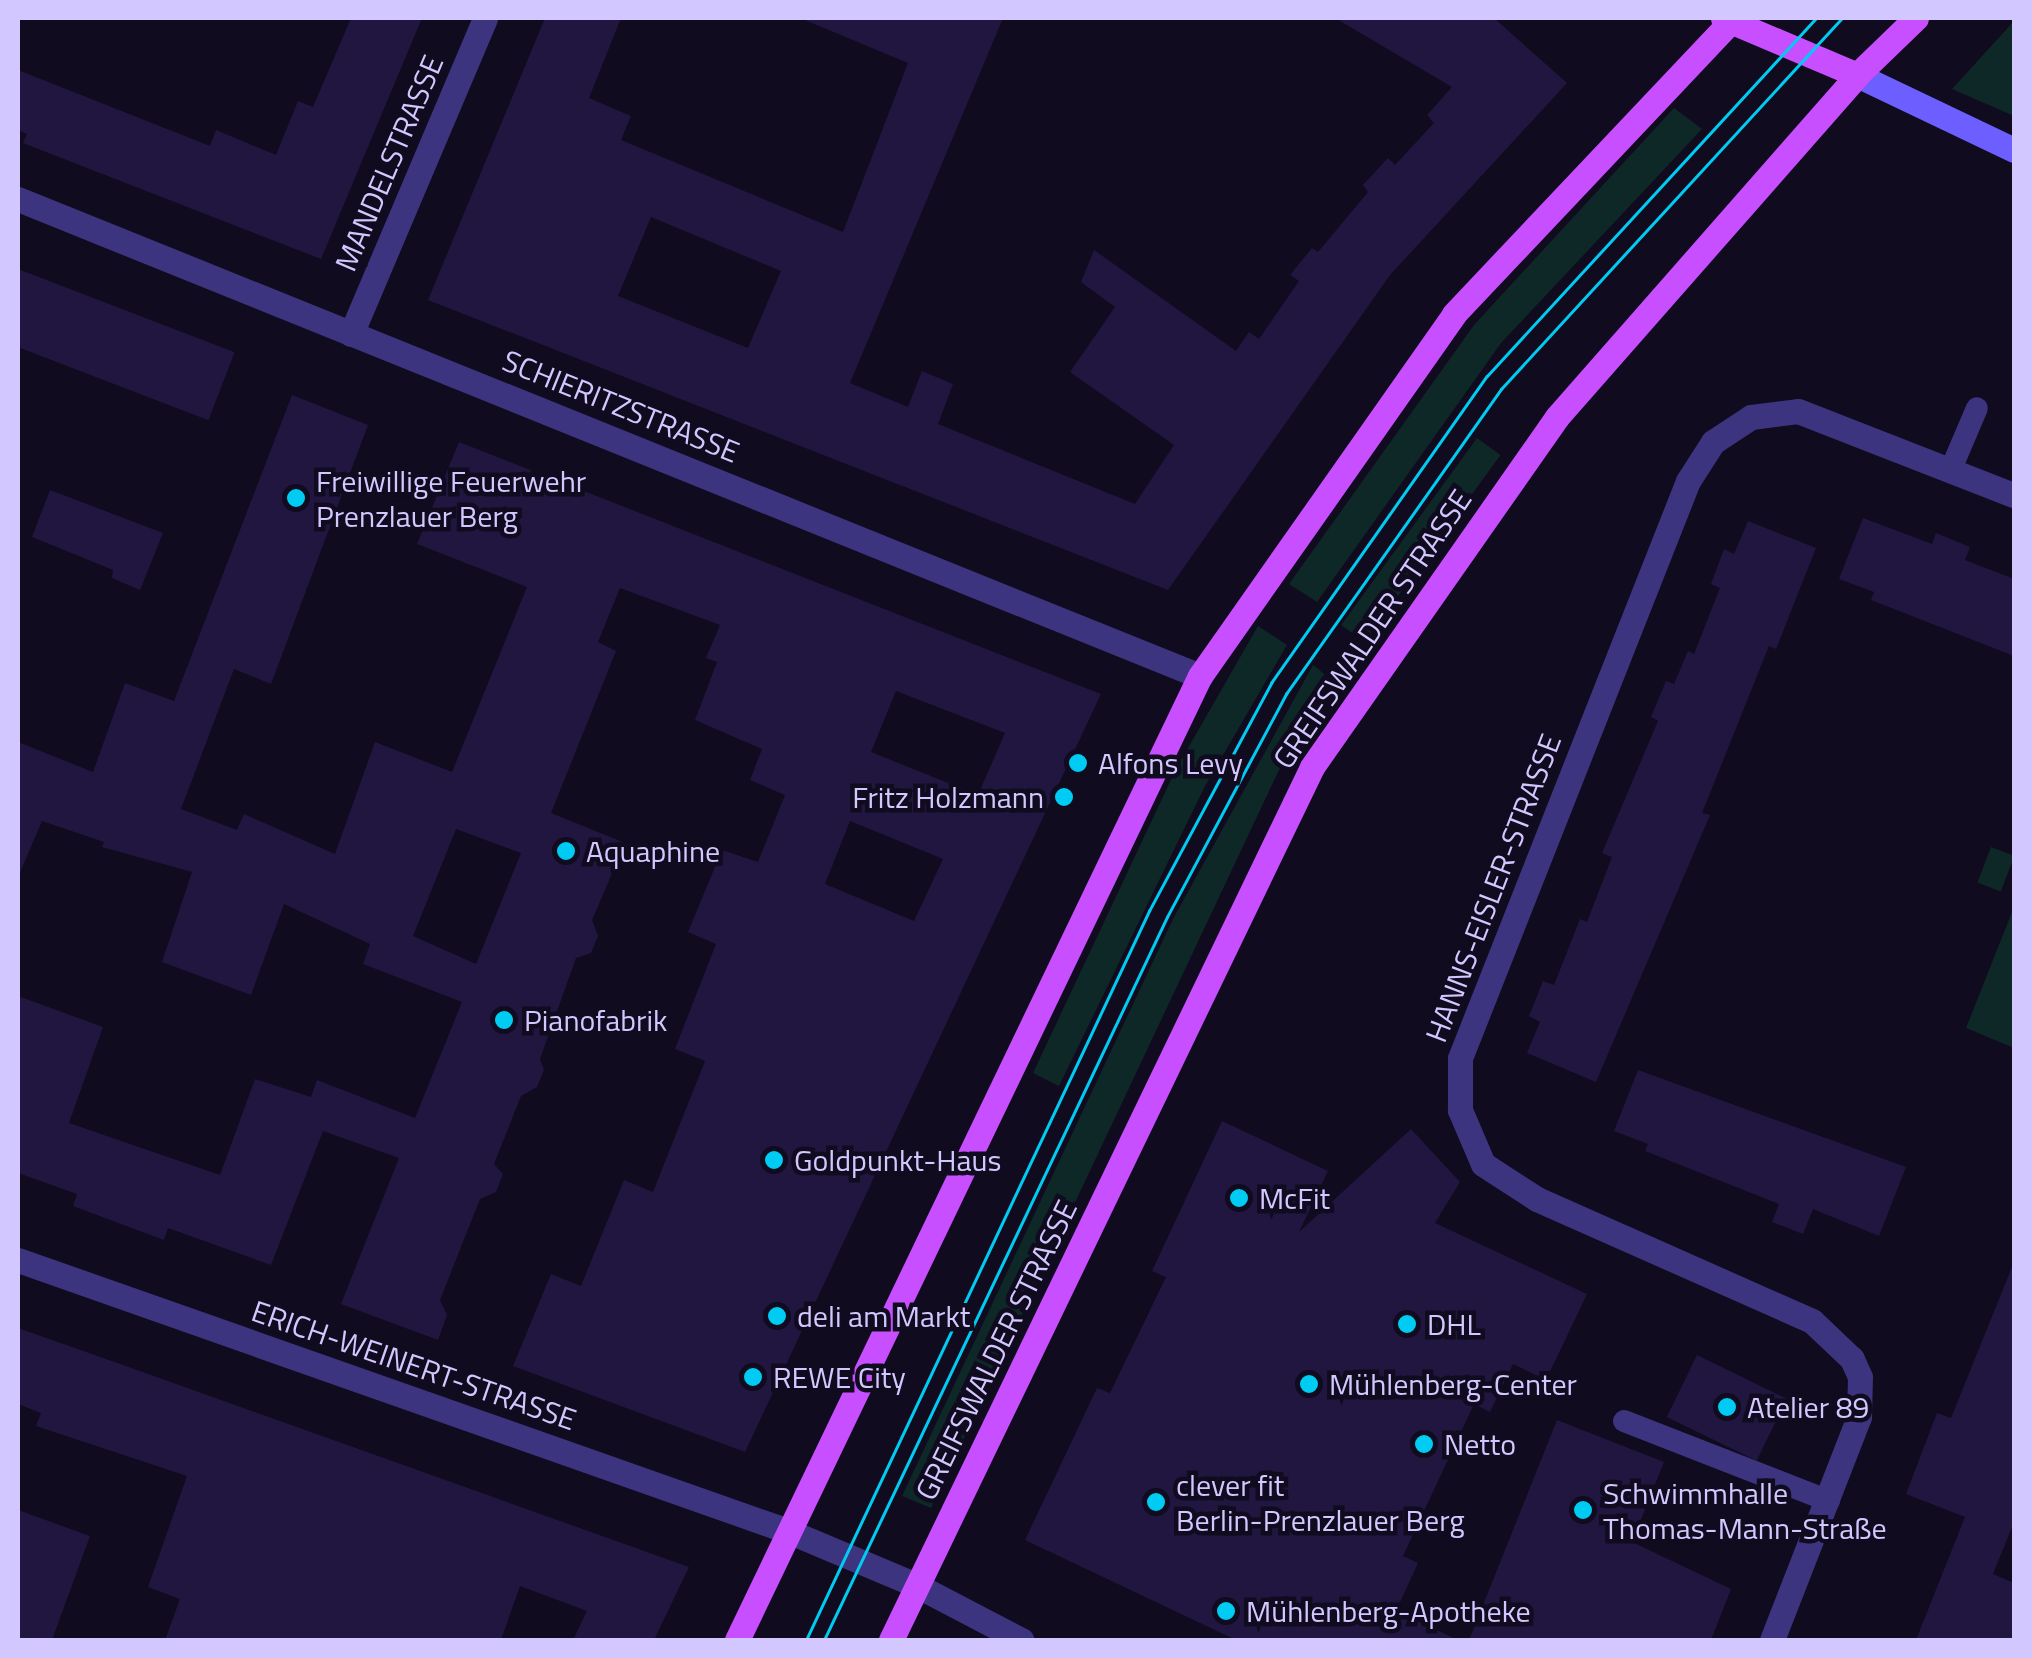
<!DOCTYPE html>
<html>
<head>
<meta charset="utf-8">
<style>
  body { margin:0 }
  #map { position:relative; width:2032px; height:1658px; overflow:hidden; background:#100b1e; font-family:"Titillium Web",sans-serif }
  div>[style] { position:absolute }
  .green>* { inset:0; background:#0e2828; transform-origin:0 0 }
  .building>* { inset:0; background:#211640; transform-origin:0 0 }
  .lane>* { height:22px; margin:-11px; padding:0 11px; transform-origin:11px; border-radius:11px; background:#3c347f }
  .street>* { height:25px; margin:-12.5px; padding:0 12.5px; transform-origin:12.5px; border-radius:12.5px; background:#3c347f }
  .secondary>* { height:25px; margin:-12.5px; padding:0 12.5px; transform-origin:12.5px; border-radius:12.5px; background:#6d5fff }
  .primary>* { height:25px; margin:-12.5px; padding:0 12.5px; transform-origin:12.5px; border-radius:12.5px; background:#c84fff }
  .tram>* { height:2.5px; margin:-1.25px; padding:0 1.25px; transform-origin:1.25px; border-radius:1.25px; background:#00ccf3 }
  .dots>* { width:28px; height:28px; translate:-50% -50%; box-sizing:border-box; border:5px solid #100b1e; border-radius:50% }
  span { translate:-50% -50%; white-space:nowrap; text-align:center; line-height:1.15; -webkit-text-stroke:9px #100b1e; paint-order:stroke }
  .street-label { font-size:30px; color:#d2c8ff }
  .poi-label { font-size:30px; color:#d2c8ff }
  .left { translate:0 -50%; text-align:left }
  .right { translate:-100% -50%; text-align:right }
  .frame { position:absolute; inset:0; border:20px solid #d2c8ff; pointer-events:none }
</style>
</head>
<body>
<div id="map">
  <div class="green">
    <div style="clip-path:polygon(2014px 21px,2014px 116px,1952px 89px)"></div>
    <div style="clip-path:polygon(1674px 108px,1702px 129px,1501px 343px,1317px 602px,1289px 584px,1474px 325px)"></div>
    <div style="left:1477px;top:438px;width:29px;height:231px;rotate:36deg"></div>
    <div style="clip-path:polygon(1258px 626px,1287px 645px,1205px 786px,1059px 1086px,1033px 1073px,1176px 769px)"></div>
    <div style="clip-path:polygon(1313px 665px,1333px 681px,1278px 772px,931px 1508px,902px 1496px,1173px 919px)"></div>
    <div style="left:1991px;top:847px;width:25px;height:38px;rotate:21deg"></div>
    <div style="clip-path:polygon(2014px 907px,2014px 1048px,1966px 1028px)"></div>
  </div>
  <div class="building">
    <div style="clip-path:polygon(351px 18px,422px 18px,321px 259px,23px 143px,27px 134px,18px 130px,18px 70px,210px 146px,216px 130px,276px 155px,298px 101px,313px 107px)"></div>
    <div style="clip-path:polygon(evenodd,545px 18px,621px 18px,589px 98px,631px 116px,621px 140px,843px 232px,908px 63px,800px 18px,1003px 18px,850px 383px,908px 407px,922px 371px,953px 384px,938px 424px,1135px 504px,1174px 445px,1070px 372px,1115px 307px,1081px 282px,1094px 250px,1236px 351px,1249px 332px,1259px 339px,1299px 281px,1290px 275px,1312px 248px,1318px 252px,1368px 192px,1363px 185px,1388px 158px,1395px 165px,1434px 123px,1427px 115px,1452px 87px,1335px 18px,1494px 18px,1567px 83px,1390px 275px,1168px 590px,428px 300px,545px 18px,651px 217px,781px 271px,748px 348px,618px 296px,651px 217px)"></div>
    <div style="left:18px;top:269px;width:232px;height:73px;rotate:21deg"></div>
    <div style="clip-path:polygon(evenodd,292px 395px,368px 425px,271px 684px,234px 669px,181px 809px,237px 830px,244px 814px,335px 854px,375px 742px,452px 772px,527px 587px,417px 544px,459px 442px,1101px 694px,745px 1452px,513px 1366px,551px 1274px,581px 1286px,624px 1180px,653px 1192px,705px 1061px,675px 1049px,716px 944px,688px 932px,722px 850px,758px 862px,785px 795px,750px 780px,762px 749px,695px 720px,717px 662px,706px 658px,720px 625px,620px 588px,598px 642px,616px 651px,551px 813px,625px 843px,592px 920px,598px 936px,591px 953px,576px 958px,540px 1059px,544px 1070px,537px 1087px,521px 1096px,494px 1164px,503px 1174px,496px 1192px,480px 1199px,440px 1300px,447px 1315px,438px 1340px,341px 1304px,399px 1158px,323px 1131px,271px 1265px,168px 1228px,164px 1240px,73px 1206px,77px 1194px,18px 1173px,18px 996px,103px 1027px,69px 1123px,220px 1175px,255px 1079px,311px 1097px,317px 1080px,415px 1118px,462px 1002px,363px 964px,370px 944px,284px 904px,251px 995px,162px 962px,192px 872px,102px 847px,104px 842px,42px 821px,18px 877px,18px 742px,93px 772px,125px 683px,174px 701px,292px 395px,896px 691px,1005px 733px,978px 795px,871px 752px,896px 691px,292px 395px,850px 821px,943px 859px,914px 921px,825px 884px,850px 821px,292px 395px,456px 829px,521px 853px,476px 964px,413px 936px,456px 829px)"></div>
    <div style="clip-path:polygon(50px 490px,163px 533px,140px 590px,112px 578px,113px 570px,32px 537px)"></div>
    <div style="clip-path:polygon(1863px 518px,1932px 544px,1936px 533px,1970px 547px,1965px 560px,2014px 579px,2014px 656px,1871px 600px,1874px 592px,1839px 579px)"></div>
    <div style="clip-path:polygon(1748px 521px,1816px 548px,1776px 649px,1769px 646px,1702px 813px,1710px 815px,1596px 1082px,1527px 1053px,1540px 1022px,1529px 1016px,1543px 981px,1554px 985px,1580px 919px,1587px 922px,1612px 857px,1602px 853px,1658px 721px,1651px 717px,1666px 681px,1674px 684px,1688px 651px,1694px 654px,1720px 588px,1711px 584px,1724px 549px,1734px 554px)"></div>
    <div style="clip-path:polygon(1638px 1070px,1906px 1167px,1879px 1236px,1813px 1209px,1803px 1234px,1772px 1222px,1779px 1204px,1645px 1151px,1648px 1144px,1614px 1131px)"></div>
    <div style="clip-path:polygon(1222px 1121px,1328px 1171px,1299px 1232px,1411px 1129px,1460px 1182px,1435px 1223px,1587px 1294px,1546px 1380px,1513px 1364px,1490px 1412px,1474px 1404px,1403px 1556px,1418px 1563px,1396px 1611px,1458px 1640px,1236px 1640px,1025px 1540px,1097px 1388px,1110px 1393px,1166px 1277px,1152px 1271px)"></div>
    <div style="clip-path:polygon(2014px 1262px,2014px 1522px,1993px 1574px,2014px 1583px,2014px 1640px,1916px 1640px,1965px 1517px,1906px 1494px,1937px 1413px,1951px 1418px)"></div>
    <div style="clip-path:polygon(18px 1328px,123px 1365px,689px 1567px,654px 1640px,573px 1640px,587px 1611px,520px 1586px,501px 1640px,165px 1640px,180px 1599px,148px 1587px,187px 1476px,36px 1426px,41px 1413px,18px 1404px)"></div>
    <div style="left:1697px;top:1355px;width:100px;height:69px;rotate:26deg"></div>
    <div style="clip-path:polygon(1557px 1420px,1664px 1462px,1632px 1542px,1731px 1589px,1711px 1640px,1469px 1640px)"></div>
    <div style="clip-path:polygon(18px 1510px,90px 1536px,52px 1640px,18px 1640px)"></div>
  </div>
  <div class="lane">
    <div style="left:1951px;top:469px;width:66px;rotate:-66.9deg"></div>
    <div style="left:1624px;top:1421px;width:220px;rotate:21.3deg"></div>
  </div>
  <div class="street">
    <div style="left:18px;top:199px;width:1275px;rotate:21.98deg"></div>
    <div style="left:351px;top:334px;width:343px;rotate:-67deg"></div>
    <div style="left:18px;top:1260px;width:816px;rotate:19.39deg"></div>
    <div style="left:788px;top:1531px;width:139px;rotate:22.9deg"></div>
    <div style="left:916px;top:1585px;width:119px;rotate:27.6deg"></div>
    <div style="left:1772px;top:1640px;width:239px;rotate:-68.7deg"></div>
    <div style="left:1859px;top:1417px;width:40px;rotate:-88.6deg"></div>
    <div style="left:1860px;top:1377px;width:20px;rotate:-114deg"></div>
    <div style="left:1852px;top:1359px;width:55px;rotate:-136.5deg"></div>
    <div style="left:1812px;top:1321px;width:301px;rotate:-156.1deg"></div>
    <div style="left:1537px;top:1199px;width:64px;rotate:-147.1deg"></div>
    <div style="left:1483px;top:1164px;width:59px;rotate:-113.1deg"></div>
    <div style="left:1460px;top:1110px;width:52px;rotate:-90deg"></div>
    <div style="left:1460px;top:1058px;width:620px;rotate:-68.44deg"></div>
    <div style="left:1688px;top:481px;width:46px;rotate:-57.3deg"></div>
    <div style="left:1713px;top:442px;width:45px;rotate:-33.3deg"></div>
    <div style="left:1751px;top:417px;width:47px;rotate:-7.3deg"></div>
    <div style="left:1798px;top:411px;width:232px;rotate:21.3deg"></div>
  </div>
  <div class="secondary">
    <div style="left:1857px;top:75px;width:174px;rotate:25.5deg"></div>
  </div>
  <div class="primary">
    <div style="left:1723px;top:18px;width:146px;rotate:23deg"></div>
    <div style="left:737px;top:1640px;width:1069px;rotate:-64.35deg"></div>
    <div style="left:1200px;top:676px;width:442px;rotate:-54.9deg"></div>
    <div style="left:1454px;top:314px;width:407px;rotate:-46.6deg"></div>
    <div style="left:891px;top:1640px;width:969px;rotate:-64.25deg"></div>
    <div style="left:1312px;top:767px;width:427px;rotate:-55deg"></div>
    <div style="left:1557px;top:417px;width:455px;rotate:-48.7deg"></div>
    <div style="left:1857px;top:75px;width:82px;rotate:-44deg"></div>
  </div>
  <div class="tram">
    <div style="left:806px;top:1640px;width:806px;rotate:-64.8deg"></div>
    <div style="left:1149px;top:911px;width:259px;rotate:-61.8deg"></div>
    <div style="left:1271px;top:683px;width:375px;rotate:-54.9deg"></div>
    <div style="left:1487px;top:376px;width:486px;rotate:-47.4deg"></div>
    <div style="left:824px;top:1640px;width:800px;rotate:-64.62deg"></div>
    <div style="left:1167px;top:917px;width:253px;rotate:-61.9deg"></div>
    <div style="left:1286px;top:694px;width:373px;rotate:-54.8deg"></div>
    <div style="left:1501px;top:389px;width:504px;rotate:-47.41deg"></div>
  </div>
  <div class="dots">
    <div style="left:296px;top:498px;background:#00ccf3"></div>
    <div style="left:1078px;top:763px;background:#00ccf3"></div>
    <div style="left:1064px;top:797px;background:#00ccf3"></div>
    <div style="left:566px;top:851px;background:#00ccf3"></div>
    <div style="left:504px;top:1020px;background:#00ccf3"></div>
    <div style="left:774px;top:1160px;background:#00ccf3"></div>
    <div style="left:1239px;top:1198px;background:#00ccf3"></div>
    <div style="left:777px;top:1316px;background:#00ccf3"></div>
    <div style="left:1407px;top:1324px;background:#00ccf3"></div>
    <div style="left:753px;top:1377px;background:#00ccf3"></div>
    <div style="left:1309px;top:1384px;background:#00ccf3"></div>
    <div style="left:1727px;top:1407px;background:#00ccf3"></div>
    <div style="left:1424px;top:1444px;background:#00ccf3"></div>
    <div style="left:1156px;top:1502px;background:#00ccf3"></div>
    <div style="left:1583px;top:1510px;background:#00ccf3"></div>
    <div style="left:1226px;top:1611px;background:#00ccf3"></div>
  </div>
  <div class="street-label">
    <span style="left:389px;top:163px;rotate:-67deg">MANDELSTRASSE</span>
    <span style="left:621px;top:406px;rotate:22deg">SCHIERITZSTRASSE</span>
    <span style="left:1372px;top:629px;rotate:-56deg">GREIFSWALDER STRASSE</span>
    <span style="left:1493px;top:888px;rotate:-69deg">HANNS-EISLER-STRASSE</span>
    <span style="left:996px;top:1350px;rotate:-64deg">GREIFSWALDER STRASSE</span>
    <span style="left:414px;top:1365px;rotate:19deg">ERICH-WEINERT-STRASSE</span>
  </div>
  <div class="poi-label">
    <span class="left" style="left:316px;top:498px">Freiwillige Feuerwehr<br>Prenzlauer Berg</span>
    <span class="left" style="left:1098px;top:763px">Alfons Levy</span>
    <span class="right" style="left:1044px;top:797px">Fritz Holzmann</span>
    <span class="left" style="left:586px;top:851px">Aquaphine</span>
    <span class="left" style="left:524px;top:1020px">Pianofabrik</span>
    <span class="left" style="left:794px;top:1160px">Goldpunkt-Haus</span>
    <span class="left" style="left:1259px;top:1198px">McFit</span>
    <span class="left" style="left:797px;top:1316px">deli am Markt</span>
    <span class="left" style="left:1427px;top:1324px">DHL</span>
    <span class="left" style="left:773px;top:1377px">REWE City</span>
    <span class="left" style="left:1329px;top:1384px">Mühlenberg-Center</span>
    <span class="left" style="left:1747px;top:1407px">Atelier 89</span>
    <span class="left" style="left:1444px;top:1444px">Netto</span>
    <span class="left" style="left:1176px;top:1502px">clever fit<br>Berlin-Prenzlauer Berg</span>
    <span class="left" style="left:1603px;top:1510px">Schwimmhalle<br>Thomas-Mann-Straße</span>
    <span class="left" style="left:1246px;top:1611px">Mühlenberg-Apotheke</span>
  </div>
  <div class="frame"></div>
</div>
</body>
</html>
